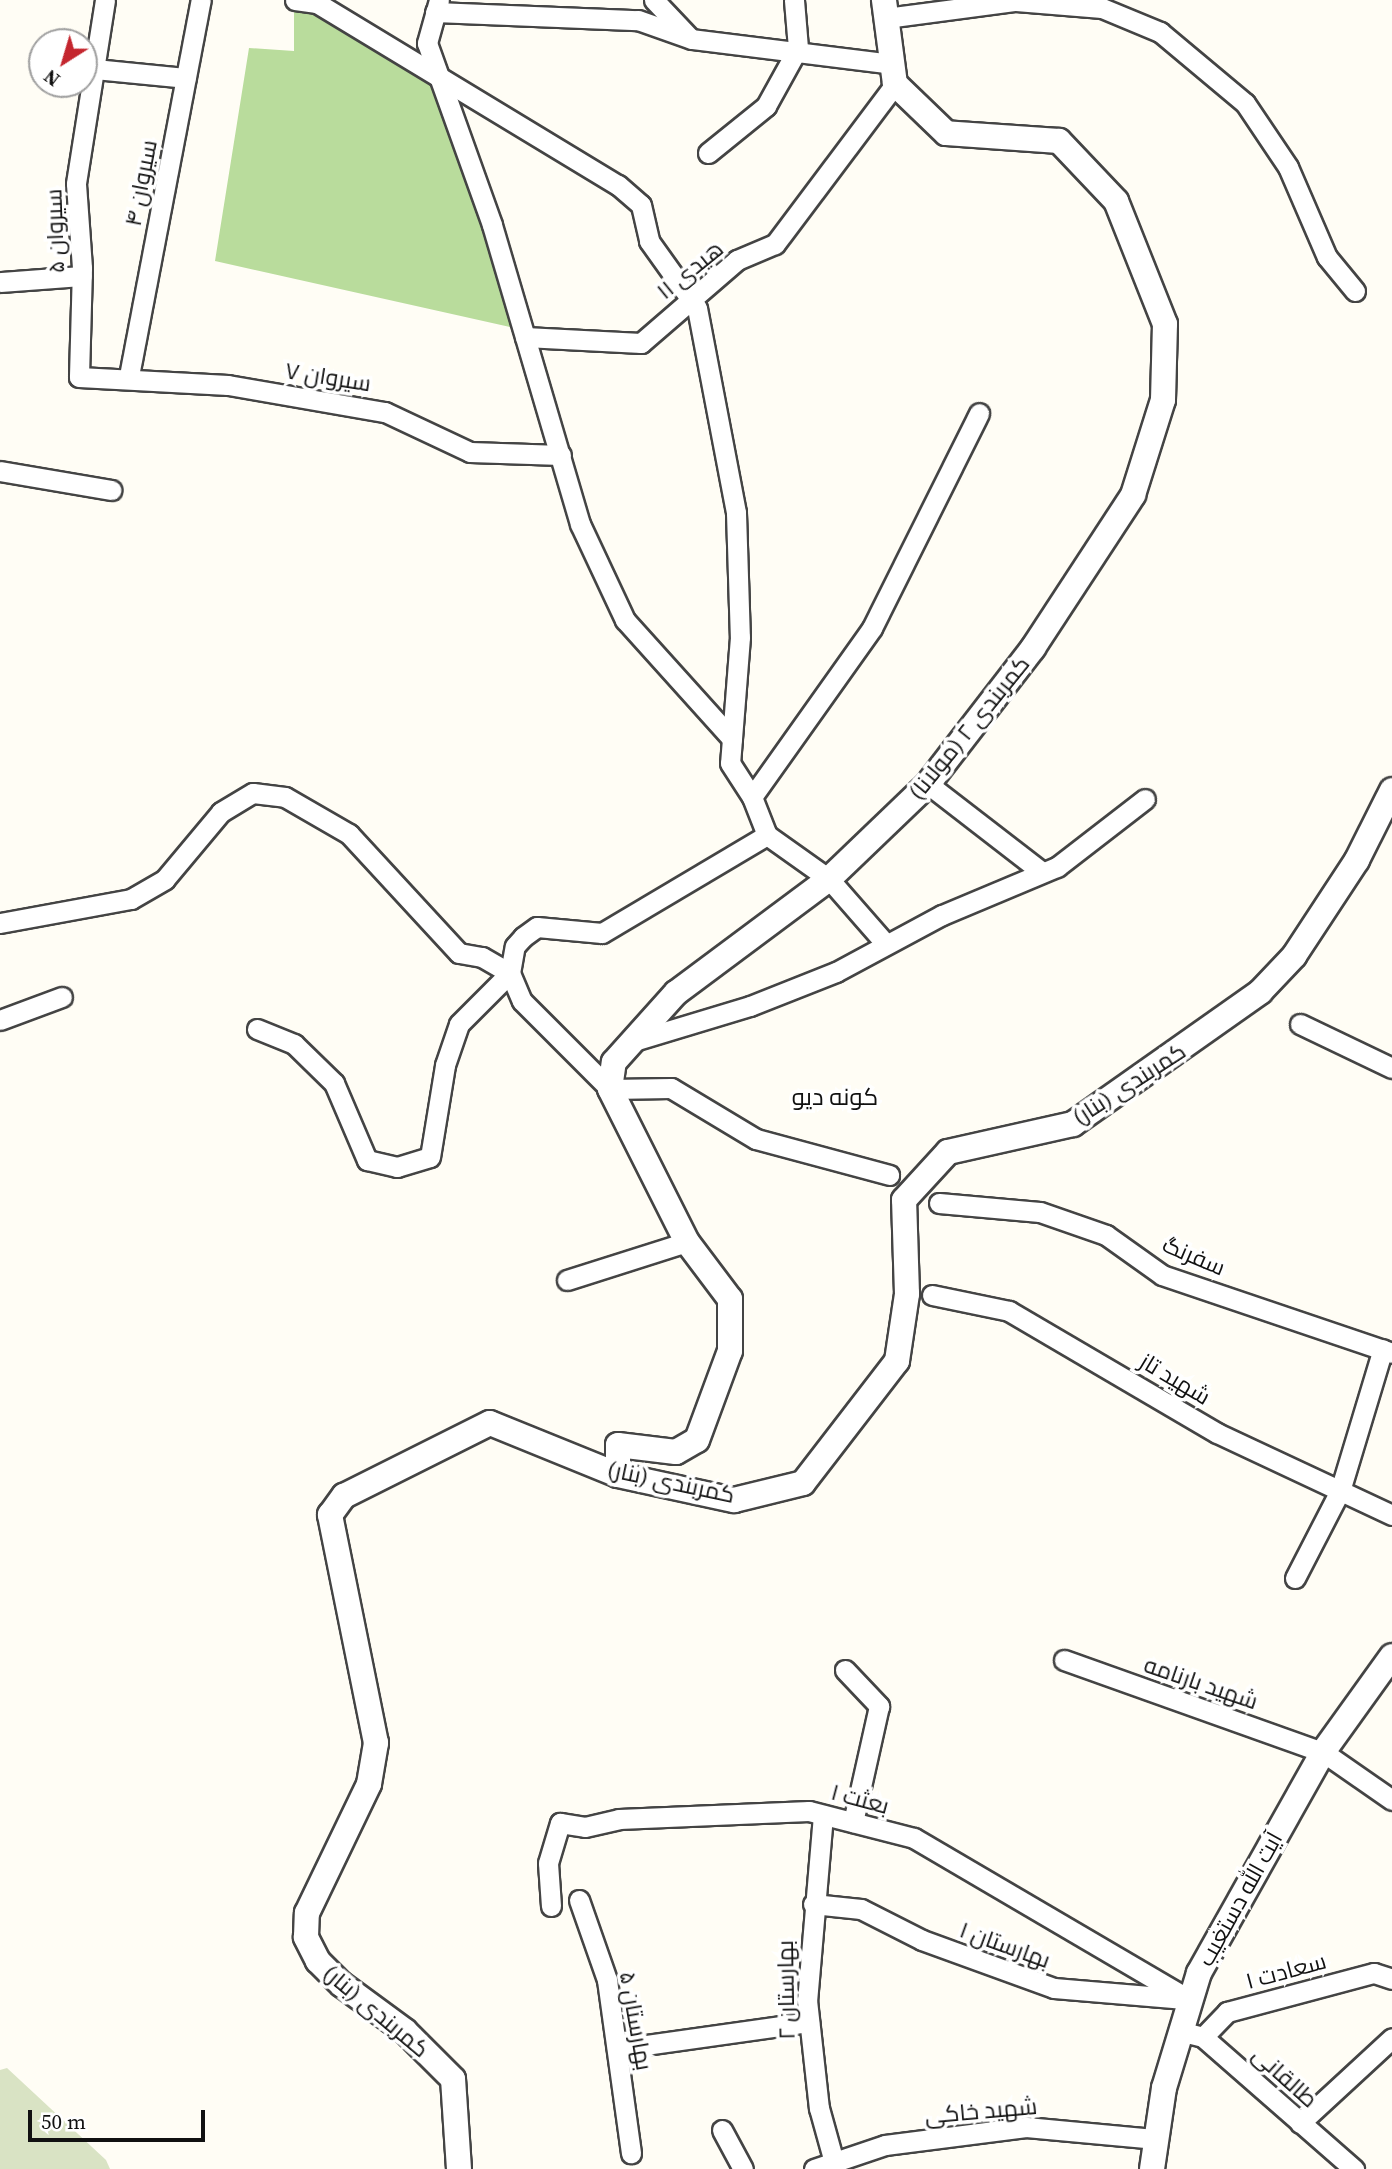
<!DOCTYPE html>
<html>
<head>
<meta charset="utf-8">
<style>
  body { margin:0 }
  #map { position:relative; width:1392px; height:2169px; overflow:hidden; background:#fffdf5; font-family:"Source Serif 4",Cairo,serif }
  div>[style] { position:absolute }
  .forest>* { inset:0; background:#b9dc9c }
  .cemetery>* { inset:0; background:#d9e3c4 }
  .roads { filter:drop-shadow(2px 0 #444) drop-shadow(-2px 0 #444) drop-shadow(0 2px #444) drop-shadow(0 -2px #444) }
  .minor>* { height:19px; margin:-9.5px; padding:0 9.5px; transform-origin:9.5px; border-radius:9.5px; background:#fff }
  .tertiary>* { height:24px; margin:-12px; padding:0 12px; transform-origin:12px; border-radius:12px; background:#fff }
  span { translate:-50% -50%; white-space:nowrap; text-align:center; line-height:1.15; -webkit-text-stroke:7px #fff; paint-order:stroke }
  .street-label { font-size:23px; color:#111 }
  .neighbourhood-label { font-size:24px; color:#111 }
  .north { position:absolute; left:28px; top:28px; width:70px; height:70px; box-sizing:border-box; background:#fff; border:2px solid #a0a0a0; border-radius:50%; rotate:217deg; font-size:19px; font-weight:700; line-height:28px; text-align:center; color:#111 }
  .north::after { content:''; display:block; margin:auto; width:24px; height:32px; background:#c4262e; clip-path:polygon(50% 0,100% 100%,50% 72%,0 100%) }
  .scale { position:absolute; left:28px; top:2110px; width:177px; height:32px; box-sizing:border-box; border:4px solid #111; border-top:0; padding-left:9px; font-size:21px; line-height:24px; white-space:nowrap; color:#111; -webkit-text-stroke:5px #fff; paint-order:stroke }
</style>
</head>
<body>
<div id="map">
  <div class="forest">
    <div style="clip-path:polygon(294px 10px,320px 14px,442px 89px,523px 330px,215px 261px,249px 48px,294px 51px)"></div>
  </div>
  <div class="cemetery">
    <div style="clip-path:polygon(7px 2068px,106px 2160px,110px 2169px,0 2169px,0 2070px)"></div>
  </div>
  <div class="roads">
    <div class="minor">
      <div style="left:105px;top:0;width:186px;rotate:99deg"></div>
      <div style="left:76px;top:184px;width:84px;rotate:85.9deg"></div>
      <div style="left:82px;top:268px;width:109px;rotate:91.6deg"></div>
      <div style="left:79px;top:377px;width:149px;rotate:3.1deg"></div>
      <div style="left:228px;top:385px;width:159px;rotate:9.8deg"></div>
      <div style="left:385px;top:412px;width:94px;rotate:25.2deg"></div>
      <div style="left:470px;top:452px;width:91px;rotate:1.9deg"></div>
      <div style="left:295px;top:0;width:22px;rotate:8deg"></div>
      <div style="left:317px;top:3px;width:352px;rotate:31.2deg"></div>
      <div style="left:618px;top:185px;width:30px;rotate:41deg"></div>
      <div style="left:641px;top:205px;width:37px;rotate:77deg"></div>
      <div style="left:649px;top:241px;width:82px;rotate:54.4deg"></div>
      <div style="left:697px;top:308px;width:209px;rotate:79.2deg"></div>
      <div style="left:736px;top:513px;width:124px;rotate:88.2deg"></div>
      <div style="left:740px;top:637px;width:126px;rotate:94.5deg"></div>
      <div style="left:730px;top:763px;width:40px;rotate:57.1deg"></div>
      <div style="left:752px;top:797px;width:41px;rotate:68.5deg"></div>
      <div style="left:767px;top:835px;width:76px;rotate:35.4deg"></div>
      <div style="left:829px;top:879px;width:86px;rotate:48.8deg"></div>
      <div style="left:439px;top:0;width:45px;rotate:105.6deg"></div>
      <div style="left:427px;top:43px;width:193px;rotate:70.3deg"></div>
      <div style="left:492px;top:225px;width:312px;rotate:73.6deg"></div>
      <div style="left:580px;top:524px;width:106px;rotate:64.9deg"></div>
      <div style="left:625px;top:620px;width:160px;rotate:48deg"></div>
      <div style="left:654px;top:0;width:51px;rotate:46.6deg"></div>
      <div style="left:435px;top:12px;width:203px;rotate:2.3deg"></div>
      <div style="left:638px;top:20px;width:57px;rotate:19.4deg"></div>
      <div style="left:692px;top:39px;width:202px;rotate:7.1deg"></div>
      <div style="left:886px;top:18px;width:131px;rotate:-7.5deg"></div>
      <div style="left:1016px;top:1px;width:86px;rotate:4.7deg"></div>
      <div style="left:1102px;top:8px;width:63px;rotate:22.5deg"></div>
      <div style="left:1160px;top:32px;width:111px;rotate:39.9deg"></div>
      <div style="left:1245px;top:103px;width:77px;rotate:56.1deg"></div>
      <div style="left:1288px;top:167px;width:98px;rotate:66.6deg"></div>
      <div style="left:1327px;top:257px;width:44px;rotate:50.5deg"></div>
      <div style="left:94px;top:69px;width:92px;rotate:5.6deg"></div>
      <div style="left:708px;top:153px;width:75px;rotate:-39deg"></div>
      <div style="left:766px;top:106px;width:66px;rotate:-61.1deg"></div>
      <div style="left:798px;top:48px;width:48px;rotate:-94.8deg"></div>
      <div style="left:0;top:282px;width:82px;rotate:-4.2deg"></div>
      <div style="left:525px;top:337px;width:116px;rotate:3deg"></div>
      <div style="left:641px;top:343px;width:127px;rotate:-40.8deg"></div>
      <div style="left:737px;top:260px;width:41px;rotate:-22.8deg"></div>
      <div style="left:775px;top:244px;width:200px;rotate:-53.1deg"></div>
      <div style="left:129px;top:376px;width:383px;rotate:-79.2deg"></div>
      <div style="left:0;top:471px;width:113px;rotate:9.7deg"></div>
      <div style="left:928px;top:784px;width:144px;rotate:37.7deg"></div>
      <div style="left:752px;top:797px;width:207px;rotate:-54.6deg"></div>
      <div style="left:872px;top:628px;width:240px;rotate:-63.5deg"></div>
      <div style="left:0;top:923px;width:133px;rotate:-10.4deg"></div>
      <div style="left:131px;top:899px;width:39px;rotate:-30deg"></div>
      <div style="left:165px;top:879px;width:87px;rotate:-50.1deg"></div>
      <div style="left:221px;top:812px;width:37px;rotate:-31deg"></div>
      <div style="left:253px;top:793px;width:32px;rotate:7deg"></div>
      <div style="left:285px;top:797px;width:74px;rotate:30deg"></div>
      <div style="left:349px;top:834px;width:162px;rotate:47.3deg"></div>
      <div style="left:459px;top:953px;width:23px;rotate:10deg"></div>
      <div style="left:482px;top:957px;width:32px;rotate:30deg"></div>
      <div style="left:510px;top:973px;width:30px;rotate:67deg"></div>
      <div style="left:522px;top:1001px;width:124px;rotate:45deg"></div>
      <div style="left:610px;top:1089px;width:61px;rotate:-0.9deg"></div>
      <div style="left:671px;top:1088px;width:99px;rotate:31deg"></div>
      <div style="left:756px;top:1139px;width:138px;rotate:15.1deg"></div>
      <div style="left:0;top:1020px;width:66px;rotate:-20.4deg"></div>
      <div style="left:1300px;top:1024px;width:102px;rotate:25.6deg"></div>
      <div style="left:257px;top:1029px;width:40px;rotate:22deg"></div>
      <div style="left:294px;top:1044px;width:56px;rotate:44.3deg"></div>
      <div style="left:334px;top:1083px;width:84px;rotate:66.8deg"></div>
      <div style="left:367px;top:1160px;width:31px;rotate:13deg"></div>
      <div style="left:397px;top:1167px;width:34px;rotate:-17deg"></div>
      <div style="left:430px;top:1157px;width:93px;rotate:-80.7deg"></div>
      <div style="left:445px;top:1065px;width:43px;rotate:-71.1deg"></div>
      <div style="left:459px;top:1024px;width:72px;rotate:-45deg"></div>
      <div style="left:510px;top:973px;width:27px;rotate:-80deg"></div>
      <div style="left:515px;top:946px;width:12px;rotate:-48deg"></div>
      <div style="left:523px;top:937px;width:17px;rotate:-36deg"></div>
      <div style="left:537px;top:927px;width:65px;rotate:5.3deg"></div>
      <div style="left:602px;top:933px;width:192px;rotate:-30.7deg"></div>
      <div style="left:634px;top:1041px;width:121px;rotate:-16.8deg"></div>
      <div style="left:750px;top:1006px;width:92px;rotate:-21.6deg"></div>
      <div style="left:836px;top:972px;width:120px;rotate:-28.3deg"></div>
      <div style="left:942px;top:915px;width:125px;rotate:-22.7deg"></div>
      <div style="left:1057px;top:867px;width:111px;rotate:-37.7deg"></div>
      <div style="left:939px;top:1203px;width:101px;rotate:5.1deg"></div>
      <div style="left:1040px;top:1212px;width:70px;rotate:19.2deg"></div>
      <div style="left:1106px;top:1235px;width:69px;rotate:35.5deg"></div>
      <div style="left:1162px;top:1275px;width:243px;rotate:18.7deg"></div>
      <div style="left:567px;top:1280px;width:126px;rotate:-17.6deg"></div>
      <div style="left:932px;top:1295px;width:79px;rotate:11.7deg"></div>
      <div style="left:1009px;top:1311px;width:241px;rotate:30.4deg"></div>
      <div style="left:1217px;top:1433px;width:193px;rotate:25.1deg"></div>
      <div style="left:1295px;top:1578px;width:98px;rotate:-62.7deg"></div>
      <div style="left:1340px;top:1491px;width:148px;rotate:-73.2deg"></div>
      <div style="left:1064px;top:1660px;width:275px;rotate:19.6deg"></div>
      <div style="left:1323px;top:1752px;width:84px;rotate:34.8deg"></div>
      <div style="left:845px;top:1670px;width:50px;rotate:46.6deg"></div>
      <div style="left:879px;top:1706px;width:119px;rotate:102.6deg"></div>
      <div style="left:823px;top:1815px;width:186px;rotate:94.9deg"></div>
      <div style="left:807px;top:2000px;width:109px;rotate:83.7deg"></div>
      <div style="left:819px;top:2108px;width:56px;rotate:74.5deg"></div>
      <div style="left:579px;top:1900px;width:85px;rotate:70.7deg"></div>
      <div style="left:607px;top:1980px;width:175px;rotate:82.1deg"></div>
      <div style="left:813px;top:1904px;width:48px;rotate:5.9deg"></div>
      <div style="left:861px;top:1909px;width:68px;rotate:26.9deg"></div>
      <div style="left:922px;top:1940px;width:140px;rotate:20deg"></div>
      <div style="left:1054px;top:1988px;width:131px;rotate:4.8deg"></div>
      <div style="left:551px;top:1906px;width:43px;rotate:-94deg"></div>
      <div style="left:548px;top:1863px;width:42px;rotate:-73.3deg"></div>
      <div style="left:560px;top:1823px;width:25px;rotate:9deg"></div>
      <div style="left:585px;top:1827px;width:35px;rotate:-13deg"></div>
      <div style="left:619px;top:1819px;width:190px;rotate:-2.4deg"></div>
      <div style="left:809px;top:1811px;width:108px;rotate:14.4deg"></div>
      <div style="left:914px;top:1838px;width:320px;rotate:30.4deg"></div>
      <div style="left:1179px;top:2031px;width:25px;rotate:14deg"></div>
      <div style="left:1203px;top:2037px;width:201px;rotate:41.2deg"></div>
      <div style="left:1203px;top:2037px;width:35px;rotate:-46deg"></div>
      <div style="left:1227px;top:2012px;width:152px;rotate:-14.9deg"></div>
      <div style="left:1374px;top:1973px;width:19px;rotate:18deg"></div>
      <div style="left:617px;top:2049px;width:194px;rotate:-8deg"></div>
      <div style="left:1300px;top:2123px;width:125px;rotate:-42.7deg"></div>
      <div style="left:722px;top:2130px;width:44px;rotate:61.7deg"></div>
      <div style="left:814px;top:2169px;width:75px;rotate:-18.7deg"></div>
      <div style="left:885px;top:2145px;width:142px;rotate:-7.3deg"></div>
      <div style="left:1026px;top:2127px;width:131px;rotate:5.3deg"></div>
    </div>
    <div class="tertiary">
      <div style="left:618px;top:1475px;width:30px;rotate:-90deg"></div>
      <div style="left:618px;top:1445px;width:58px;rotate:6.9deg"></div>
      <div style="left:676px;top:1452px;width:24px;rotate:-30deg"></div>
      <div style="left:697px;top:1440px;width:95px;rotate:-69.7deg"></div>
      <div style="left:730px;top:1351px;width:52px;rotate:-90deg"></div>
      <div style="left:730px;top:1299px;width:71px;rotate:-127deg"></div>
      <div style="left:687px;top:1242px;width:171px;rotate:-116.7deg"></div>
      <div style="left:610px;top:1089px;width:27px;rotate:-82deg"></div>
      <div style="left:614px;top:1062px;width:93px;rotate:-48.1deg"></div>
      <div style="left:676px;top:993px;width:191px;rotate:-36.7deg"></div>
      <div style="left:829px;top:879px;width:137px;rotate:-43.8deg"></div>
      <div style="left:928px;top:784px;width:172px;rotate:-52.3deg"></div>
      <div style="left:1033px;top:648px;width:183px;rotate:-56.8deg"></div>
      <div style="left:1133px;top:495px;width:100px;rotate:-72.5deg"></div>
      <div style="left:1163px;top:400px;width:76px;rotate:-88.5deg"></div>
      <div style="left:1165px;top:324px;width:132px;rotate:-111.7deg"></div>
      <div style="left:1116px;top:201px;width:83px;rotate:-133.5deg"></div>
      <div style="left:1059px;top:141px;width:113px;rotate:-176deg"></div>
      <div style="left:946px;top:133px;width:71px;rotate:-136.1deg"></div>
      <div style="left:895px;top:84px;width:85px;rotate:-97.5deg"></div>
      <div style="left:459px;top:2169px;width:90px;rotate:-93.8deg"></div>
      <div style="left:453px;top:2079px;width:68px;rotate:-135deg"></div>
      <div style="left:405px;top:2031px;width:79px;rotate:-143.7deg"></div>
      <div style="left:341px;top:1984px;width:33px;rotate:-135deg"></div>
      <div style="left:318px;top:1961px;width:27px;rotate:-117deg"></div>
      <div style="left:306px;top:1937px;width:24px;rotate:-88deg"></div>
      <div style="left:307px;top:1913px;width:143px;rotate:-64.3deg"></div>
      <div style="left:369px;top:1784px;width:42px;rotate:-80.3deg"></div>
      <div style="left:376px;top:1743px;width:233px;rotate:-101.4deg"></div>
      <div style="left:330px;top:1515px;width:24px;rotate:-54deg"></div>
      <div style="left:344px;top:1496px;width:163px;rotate:-26.6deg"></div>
      <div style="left:490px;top:1423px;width:138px;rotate:22.1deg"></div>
      <div style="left:618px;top:1475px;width:119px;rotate:12.2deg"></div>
      <div style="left:734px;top:1500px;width:71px;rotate:-13.8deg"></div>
      <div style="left:803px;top:1483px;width:154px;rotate:-52.4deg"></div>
      <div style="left:897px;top:1361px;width:68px;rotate:-81.5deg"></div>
      <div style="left:907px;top:1294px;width:94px;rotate:-91.8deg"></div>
      <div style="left:904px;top:1200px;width:65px;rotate:-47.5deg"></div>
      <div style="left:948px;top:1152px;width:128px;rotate:-12.6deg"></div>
      <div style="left:1073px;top:1124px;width:229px;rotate:-35.2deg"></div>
      <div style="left:1260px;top:992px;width:50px;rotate:-46.6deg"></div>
      <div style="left:1294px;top:956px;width:115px;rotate:-56.7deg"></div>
      <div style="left:1357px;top:860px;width:78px;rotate:-63.4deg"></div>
      <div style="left:1152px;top:2169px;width:82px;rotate:-81.6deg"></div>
      <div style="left:1164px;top:2088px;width:120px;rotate:-73.1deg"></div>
      <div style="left:1199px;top:1973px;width:253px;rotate:-60.7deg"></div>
      <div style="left:1323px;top:1752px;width:118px;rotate:-54.3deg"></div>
    </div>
  </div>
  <div class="street-label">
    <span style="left:141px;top:183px;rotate:-79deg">سیروان ۴</span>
    <span style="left:55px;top:231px;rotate:-92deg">سیروان ۵</span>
    <span style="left:690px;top:270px;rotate:-39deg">هیدی ۱۱</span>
    <span style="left:328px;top:377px;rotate:9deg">سیروان ۷</span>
    <span style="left:969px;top:728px;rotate:-51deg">کمربندی ۲ (مولانا)</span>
    <span style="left:1129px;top:1084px;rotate:-33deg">کمربندی (بنار)</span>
    <span style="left:1194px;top:1256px;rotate:23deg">سفرنگ</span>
    <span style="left:1175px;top:1379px;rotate:31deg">شهید تاز</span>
    <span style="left:671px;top:1482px;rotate:12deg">کمربندی (بنار)</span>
    <span style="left:1201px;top:1683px;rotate:19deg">شهید بارنامه</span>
    <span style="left:860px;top:1799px;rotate:15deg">بعثت ۱</span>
    <span style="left:1240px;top:1899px;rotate:-61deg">آیت الله دستغیب</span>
    <span style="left:1005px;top:1945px;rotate:20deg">بهارستان ۱</span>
    <span style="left:1286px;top:1971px;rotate:-15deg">سعادت ۱</span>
    <span style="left:786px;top:1990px;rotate:-91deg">بهارستان ۲</span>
    <span style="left:376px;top:2011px;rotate:40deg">کمربندی (بنار)</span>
    <span style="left:636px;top:2021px;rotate:80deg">بهارستان ۵</span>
    <span style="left:1285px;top:2077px;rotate:42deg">طالقانی</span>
    <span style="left:981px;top:2111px;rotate:-5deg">شهید خاکی</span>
  </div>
  <div class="neighbourhood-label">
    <span style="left:835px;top:1097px">کونه دیو</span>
  </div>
  <div class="north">N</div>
  <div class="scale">50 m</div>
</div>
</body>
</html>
